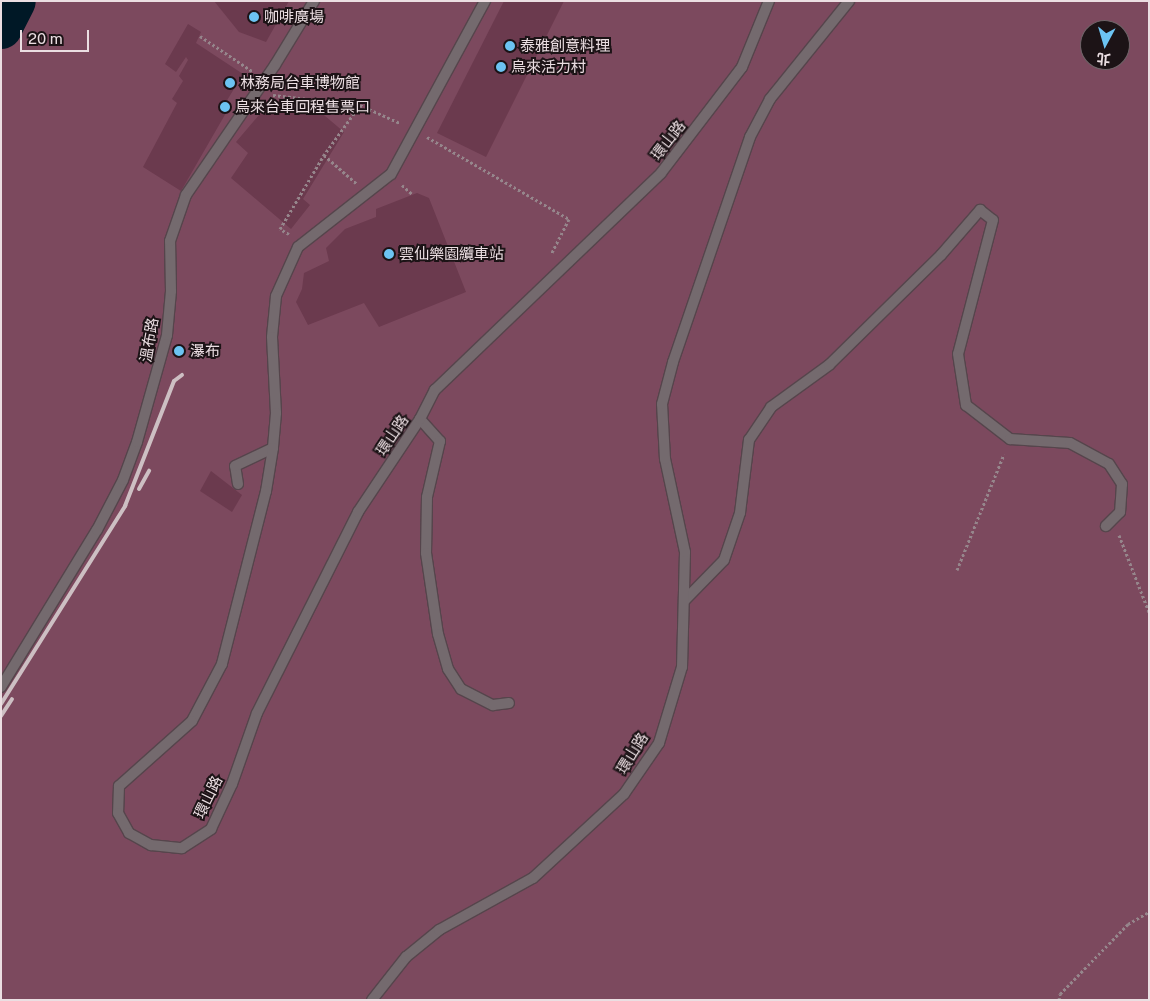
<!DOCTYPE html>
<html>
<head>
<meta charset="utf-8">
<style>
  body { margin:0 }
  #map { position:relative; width:1150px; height:1001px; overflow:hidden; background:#3a282f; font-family:"Public Sans","Noto Sans TC",sans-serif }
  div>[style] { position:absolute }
  .forest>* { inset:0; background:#7c495e }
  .river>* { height:41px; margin:-20.5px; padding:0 20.5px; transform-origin:20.5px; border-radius:20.5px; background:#001826 }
  .building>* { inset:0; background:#6b3a4e }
  .path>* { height:3px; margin-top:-1.5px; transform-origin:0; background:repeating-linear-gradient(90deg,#96868c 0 2.5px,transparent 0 5px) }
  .roads { filter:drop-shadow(1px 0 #56454c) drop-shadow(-1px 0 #56454c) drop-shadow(0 1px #56454c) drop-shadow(0 -1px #56454c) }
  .service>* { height:10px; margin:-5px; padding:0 5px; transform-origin:5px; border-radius:5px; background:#746a6e }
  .minor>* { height:10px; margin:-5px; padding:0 5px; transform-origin:5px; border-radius:5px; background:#746a6e }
  .tertiary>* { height:10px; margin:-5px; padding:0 5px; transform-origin:5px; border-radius:5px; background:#746a6e }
  .rail>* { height:4px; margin:-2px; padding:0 2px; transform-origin:2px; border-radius:2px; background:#cdbfc3 }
  .dots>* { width:14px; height:14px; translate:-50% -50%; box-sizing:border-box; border:2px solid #1c1316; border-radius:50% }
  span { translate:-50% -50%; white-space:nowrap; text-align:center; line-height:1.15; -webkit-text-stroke:4px #1c1316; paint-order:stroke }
  .poi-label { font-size:15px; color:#ebdee2 }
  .left { translate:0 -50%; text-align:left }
  .street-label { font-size:15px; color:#ebdee2 }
  .frame { position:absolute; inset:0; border:2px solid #ebdee2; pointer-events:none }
  .north { position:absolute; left:1080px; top:20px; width:50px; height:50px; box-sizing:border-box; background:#1c1316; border:1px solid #6f6468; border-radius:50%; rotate:186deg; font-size:14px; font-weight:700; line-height:20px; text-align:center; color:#ebdee2 }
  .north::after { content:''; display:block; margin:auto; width:18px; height:22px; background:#6cc3f2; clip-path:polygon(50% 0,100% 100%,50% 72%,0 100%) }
  .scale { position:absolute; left:20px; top:30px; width:69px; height:22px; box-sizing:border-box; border:2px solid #ebdee2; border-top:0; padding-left:6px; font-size:15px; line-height:18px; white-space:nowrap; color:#ebdee2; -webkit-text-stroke:4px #1c1316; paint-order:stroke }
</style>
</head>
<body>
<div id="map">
  <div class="forest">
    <div style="clip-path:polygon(evenodd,1px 1px,1149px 1px,1149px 1000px,1px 1000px,1px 1px,1090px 30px,1120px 30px,1120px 60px,1090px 60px,1090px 30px)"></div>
  </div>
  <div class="river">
    <div style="left:1px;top:28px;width:30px;rotate:-63deg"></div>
  </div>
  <div class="building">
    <div style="clip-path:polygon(214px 1px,289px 1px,266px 42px,239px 32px)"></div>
    <div style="clip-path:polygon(504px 1px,564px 1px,486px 157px,437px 133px)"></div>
    <div style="clip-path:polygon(188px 24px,201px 32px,196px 43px,243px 74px,226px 102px,230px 106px,181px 191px,143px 167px,177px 103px,172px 99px,183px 81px,179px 76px,188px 60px,186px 57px,176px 72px,165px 64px)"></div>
    <div style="clip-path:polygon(295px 103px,304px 111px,312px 105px,344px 132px,303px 199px,310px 205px,291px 229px,231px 178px,248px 153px,236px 142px,265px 108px,290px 108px)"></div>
    <div style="clip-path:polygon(417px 193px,429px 198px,466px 292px,379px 327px,364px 303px,308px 325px,296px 302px,302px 289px,304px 273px,329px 261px,326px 248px,345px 229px,376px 217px,376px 209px)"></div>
    <div style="clip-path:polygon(211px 471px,242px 495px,232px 512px,200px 491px)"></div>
  </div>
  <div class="path">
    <div style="left:200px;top:36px;width:63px;rotate:33.9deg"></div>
    <div style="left:273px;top:95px;width:88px;rotate:6.6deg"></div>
    <div style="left:360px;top:105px;width:62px;rotate:125.8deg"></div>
    <div style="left:324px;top:155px;width:43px;rotate:41.2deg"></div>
    <div style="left:360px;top:105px;width:44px;rotate:24.2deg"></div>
    <div style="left:427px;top:137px;width:164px;rotate:30deg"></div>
    <div style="left:569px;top:219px;width:38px;rotate:117deg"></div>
    <div style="left:402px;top:185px;width:13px;rotate:42deg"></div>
    <div style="left:289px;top:234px;width:10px;rotate:-151deg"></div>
    <div style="left:280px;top:229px;width:86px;rotate:-59.3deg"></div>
    <div style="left:1119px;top:535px;width:83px;rotate:68.7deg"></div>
    <div style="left:957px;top:570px;width:125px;rotate:-67.9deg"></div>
    <div style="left:1059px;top:1000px;width:6px;rotate:-81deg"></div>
    <div style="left:1060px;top:994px;width:98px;rotate:-45.8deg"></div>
    <div style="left:1128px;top:924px;width:24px;rotate:-30deg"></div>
  </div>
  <div class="roads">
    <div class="service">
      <div style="left:238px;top:484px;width:18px;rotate:-99deg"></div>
      <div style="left:235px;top:466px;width:42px;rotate:-25.3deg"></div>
    </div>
    <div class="minor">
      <div style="left:420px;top:419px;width:30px;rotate:48deg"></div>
      <div style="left:440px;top:441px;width:57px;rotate:103.1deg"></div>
      <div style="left:427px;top:497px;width:56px;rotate:91deg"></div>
      <div style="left:426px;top:553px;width:82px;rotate:81.6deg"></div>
      <div style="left:438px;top:634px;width:36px;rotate:74deg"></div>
      <div style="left:448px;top:669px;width:24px;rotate:57deg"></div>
      <div style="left:461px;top:689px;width:36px;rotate:27deg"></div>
      <div style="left:493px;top:705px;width:16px;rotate:-7deg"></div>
      <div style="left:684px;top:601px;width:57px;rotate:-45.7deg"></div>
      <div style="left:724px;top:560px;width:50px;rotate:-71.2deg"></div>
      <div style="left:740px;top:513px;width:74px;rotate:-83deg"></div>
      <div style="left:749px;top:440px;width:40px;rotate:-56deg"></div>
      <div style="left:771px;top:407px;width:72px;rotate:-35.9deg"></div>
      <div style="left:829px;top:365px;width:157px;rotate:-44.5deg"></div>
      <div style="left:941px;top:255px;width:60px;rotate:-49.1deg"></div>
      <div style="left:980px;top:210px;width:16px;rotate:38deg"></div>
      <div style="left:993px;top:220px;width:138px;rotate:104.6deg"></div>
      <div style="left:958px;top:354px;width:52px;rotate:81.1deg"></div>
      <div style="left:966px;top:405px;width:56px;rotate:37.7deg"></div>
      <div style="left:1010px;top:439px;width:60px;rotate:3.8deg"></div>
      <div style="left:1070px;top:443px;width:44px;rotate:28.3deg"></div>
      <div style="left:1109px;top:464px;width:24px;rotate:57deg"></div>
      <div style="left:1122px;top:484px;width:28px;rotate:94deg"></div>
      <div style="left:1120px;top:512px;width:20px;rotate:135deg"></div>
    </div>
    <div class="tertiary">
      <div style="left:485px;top:1px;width:197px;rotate:118.5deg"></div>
      <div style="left:391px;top:174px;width:118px;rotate:141.9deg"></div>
      <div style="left:298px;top:247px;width:54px;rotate:114.2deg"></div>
      <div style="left:276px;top:296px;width:41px;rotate:95.6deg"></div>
      <div style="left:272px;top:337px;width:76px;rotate:87deg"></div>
      <div style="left:276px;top:413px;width:35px;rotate:95deg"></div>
      <div style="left:273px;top:448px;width:44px;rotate:99.2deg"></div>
      <div style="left:266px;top:491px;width:179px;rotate:104.3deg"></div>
      <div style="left:222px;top:664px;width:64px;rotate:117.8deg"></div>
      <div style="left:192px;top:721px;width:98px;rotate:138.3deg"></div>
      <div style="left:119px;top:786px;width:27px;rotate:92deg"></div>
      <div style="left:118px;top:813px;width:23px;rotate:61deg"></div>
      <div style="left:129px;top:833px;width:25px;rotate:29deg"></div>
      <div style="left:151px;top:845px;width:31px;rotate:6deg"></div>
      <div style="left:182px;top:848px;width:35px;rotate:-33deg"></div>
      <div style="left:211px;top:829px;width:50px;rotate:-65deg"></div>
      <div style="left:232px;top:784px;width:75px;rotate:-70.6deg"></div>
      <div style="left:257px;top:713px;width:225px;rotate:-63.3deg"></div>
      <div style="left:358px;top:512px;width:112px;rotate:-56.3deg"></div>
      <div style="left:420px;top:419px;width:33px;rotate:-63deg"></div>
      <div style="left:435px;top:390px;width:313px;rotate:-43.8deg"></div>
      <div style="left:661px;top:173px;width:133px;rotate:-52.6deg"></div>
      <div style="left:742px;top:67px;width:71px;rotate:-67.8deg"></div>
      <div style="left:1px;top:687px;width:184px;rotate:-58.6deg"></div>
      <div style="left:97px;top:530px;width:56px;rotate:-62.5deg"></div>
      <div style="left:123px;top:480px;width:40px;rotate:-69.8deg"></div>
      <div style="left:137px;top:442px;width:111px;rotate:-74.3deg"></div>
      <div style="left:167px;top:335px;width:44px;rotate:-84.8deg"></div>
      <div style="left:171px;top:291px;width:50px;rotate:-91.1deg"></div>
      <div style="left:170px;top:241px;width:49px;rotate:-70.8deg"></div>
      <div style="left:186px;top:195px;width:158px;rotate:-55.6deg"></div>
      <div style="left:275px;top:65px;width:75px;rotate:-58.6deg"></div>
      <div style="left:372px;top:1000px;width:55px;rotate:-51.7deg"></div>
      <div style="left:406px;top:957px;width:43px;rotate:-39.3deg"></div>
      <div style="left:439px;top:930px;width:107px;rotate:-29deg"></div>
      <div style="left:533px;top:878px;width:124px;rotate:-42.7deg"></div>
      <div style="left:624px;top:794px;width:62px;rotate:-55.5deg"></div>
      <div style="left:659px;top:743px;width:79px;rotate:-73.2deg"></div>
      <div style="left:682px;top:667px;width:115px;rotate:-88.5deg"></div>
      <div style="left:685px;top:552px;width:95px;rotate:-102.1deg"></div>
      <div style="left:665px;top:459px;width:55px;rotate:-93.1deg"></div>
      <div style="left:662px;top:404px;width:43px;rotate:-75.3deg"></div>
      <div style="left:673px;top:362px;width:238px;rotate:-71.1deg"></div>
      <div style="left:750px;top:137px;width:43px;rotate:-62.2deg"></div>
      <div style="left:770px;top:99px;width:126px;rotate:-51.1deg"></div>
    </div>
  </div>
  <div class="rail">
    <div style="left:139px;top:489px;width:21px;rotate:-61deg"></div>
    <div style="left:1px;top:704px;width:234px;rotate:-57.9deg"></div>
    <div style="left:125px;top:506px;width:134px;rotate:-68.6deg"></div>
    <div style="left:174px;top:381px;width:10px;rotate:-37deg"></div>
    <div style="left:1px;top:716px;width:20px;rotate:-57deg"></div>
  </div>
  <div class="dots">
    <div style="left:254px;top:17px;background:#6cc3f2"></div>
    <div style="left:510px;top:46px;background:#6cc3f2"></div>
    <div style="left:501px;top:67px;background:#6cc3f2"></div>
    <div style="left:230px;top:83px;background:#6cc3f2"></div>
    <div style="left:225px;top:107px;background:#6cc3f2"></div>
    <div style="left:389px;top:254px;background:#6cc3f2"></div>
    <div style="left:179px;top:351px;background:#6cc3f2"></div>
  </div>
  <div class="poi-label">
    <span class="left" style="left:264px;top:17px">咖啡廣場</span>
    <span class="left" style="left:520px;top:46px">泰雅創意料理</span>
    <span class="left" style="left:511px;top:67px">烏來活力村</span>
    <span class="left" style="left:240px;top:83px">林務局台車博物館</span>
    <span class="left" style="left:235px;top:107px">烏來台車回程售票口</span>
    <span class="left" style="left:399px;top:254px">雲仙樂園纜車站</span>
    <span class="left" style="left:190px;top:351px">瀑布</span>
  </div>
  <div class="street-label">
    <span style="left:668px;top:140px;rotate:-52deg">環山路</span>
    <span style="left:149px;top:340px;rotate:-80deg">溫布路</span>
    <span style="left:392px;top:435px;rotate:-56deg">環山路</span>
    <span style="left:632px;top:753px;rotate:-58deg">環山路</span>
    <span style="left:208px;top:797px;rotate:-64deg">環山路</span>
  </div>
  <div class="frame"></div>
  <div class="north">北</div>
  <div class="scale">20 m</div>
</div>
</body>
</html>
